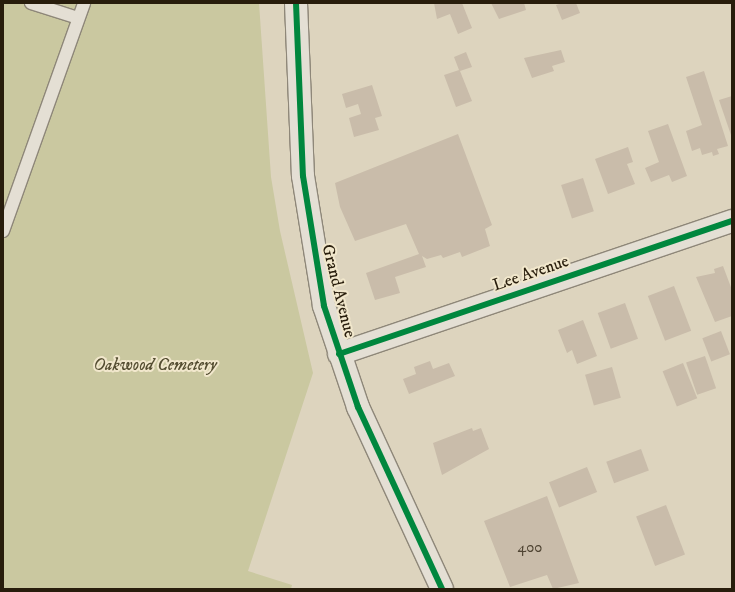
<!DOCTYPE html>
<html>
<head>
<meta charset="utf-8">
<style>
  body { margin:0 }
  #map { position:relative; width:735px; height:592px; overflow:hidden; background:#ddd4be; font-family:"IM FELL DW Pica",serif }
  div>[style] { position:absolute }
  .green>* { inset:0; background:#cac8a0 }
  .building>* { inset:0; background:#c9bcaa; transform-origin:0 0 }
  .roads { filter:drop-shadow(1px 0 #8e8779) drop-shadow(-1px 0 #8e8779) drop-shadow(0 1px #8e8779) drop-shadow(0 -1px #8e8779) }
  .lane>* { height:12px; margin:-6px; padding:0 6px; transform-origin:6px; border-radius:6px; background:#e4dfd4 }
  .street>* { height:22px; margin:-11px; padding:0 11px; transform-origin:11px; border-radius:11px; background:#e4dfd4 }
  .cycleway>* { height:6px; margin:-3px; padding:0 3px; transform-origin:3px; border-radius:3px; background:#00873e }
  span { translate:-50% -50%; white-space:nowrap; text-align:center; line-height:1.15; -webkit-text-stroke:4px #f1e7cc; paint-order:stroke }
  .number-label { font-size:15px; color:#504534 }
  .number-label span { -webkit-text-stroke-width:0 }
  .street-label { font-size:17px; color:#281d0c }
  .park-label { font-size:17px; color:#544d31; font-style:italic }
  .frame { position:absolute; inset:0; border:4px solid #281d0c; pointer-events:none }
</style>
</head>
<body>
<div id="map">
  <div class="green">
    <div style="clip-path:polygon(3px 3px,259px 3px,271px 177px,280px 231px,313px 373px,248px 571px,292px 585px,291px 589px,3px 589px)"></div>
  </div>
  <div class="building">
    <div style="clip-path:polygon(434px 3px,462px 3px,472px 28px,458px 34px,450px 14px,437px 19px)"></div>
    <div style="clip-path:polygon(491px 3px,524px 3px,526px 10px,499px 19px)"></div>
    <div style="clip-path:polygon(562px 3px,576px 3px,580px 13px,562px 20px,556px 5px)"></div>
    <div style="clip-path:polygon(561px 50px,565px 62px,552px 66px,554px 71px,532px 78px,524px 58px)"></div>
    <div style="clip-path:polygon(466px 52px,472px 67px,460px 71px,472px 101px,456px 107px,444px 75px,459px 70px,454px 57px)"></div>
    <div style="clip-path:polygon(704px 71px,728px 146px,717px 149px,719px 154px,713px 156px,712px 152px,702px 155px,700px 148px,692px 151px,686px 131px,702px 125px,686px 77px)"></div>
    <div style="clip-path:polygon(372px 85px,382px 116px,375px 118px,379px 130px,354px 137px,349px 118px,361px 114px,358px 104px,346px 108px,342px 94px)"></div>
    <div style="clip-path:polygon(732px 96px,732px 138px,719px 100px)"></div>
    <div style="clip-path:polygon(668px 124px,687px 176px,672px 182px,669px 175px,651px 182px,645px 168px,659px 162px,648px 131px)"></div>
    <div style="clip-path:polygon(458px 134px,492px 225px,485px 229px,490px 246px,462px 257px,460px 252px,443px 258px,441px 255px,427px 259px,422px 256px,426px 267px,395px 277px,400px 293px,375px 300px,366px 273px,419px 254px,406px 224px,355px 241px,340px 207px,335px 183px)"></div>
    <div style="clip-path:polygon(628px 147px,633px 162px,627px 164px,635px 184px,608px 194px,595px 159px)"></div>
    <div style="left:583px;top:178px;width:35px;height:23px;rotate:72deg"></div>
    <div style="clip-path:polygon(723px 266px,732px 290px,732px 316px,715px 322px,696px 277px,715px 273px,714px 269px)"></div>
    <div style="left:674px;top:286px;width:48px;height:28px;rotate:69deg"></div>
    <div style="left:625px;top:303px;width:38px;height:29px;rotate:70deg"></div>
    <div style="clip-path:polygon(583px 320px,597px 356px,577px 364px,572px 350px,567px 353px,558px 330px)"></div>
    <div style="left:721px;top:331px;width:25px;height:20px;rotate:69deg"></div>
    <div style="left:705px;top:356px;width:34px;height:20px;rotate:71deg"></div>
    <div style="clip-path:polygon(430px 361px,433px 369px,449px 363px,455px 376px,409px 394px,403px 379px,416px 374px,414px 367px)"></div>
    <div style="left:683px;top:363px;width:38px;height:22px;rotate:68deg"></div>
    <div style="left:612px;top:367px;width:32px;height:28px;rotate:74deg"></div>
    <div style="clip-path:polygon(472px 428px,473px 431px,481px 428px,489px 449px,442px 475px,433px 443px)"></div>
    <div style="left:641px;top:449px;width:23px;height:37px;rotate:70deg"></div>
    <div style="left:587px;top:467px;width:27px;height:41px;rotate:68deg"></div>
    <div style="clip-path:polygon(547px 496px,579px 583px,553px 589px,547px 575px,510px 587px,484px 521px)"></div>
    <div style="left:666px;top:505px;width:53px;height:32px;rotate:69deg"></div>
  </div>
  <div class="roads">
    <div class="lane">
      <div style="left:31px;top:3px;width:49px;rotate:17.7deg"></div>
      <div style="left:3px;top:231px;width:242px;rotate:-70.4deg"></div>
    </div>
    <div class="street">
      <div style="left:296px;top:3px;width:173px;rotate:87.7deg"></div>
      <div style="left:303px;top:176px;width:132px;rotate:80.8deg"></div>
      <div style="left:324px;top:306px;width:107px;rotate:71.4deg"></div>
      <div style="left:358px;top:407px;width:200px;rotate:65.2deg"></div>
      <div style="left:339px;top:354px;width:415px;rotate:-18.7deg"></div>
    </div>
  </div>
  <div class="cycleway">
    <div style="left:296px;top:3px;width:173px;rotate:87.7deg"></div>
    <div style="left:303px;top:176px;width:132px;rotate:80.8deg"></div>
    <div style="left:324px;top:306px;width:107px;rotate:71.4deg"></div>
    <div style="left:358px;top:407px;width:200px;rotate:65.2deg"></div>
    <div style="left:339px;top:354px;width:415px;rotate:-18.7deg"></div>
  </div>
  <div class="number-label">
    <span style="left:530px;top:548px">400</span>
  </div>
  <div class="street-label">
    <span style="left:531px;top:274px;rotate:-19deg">Lee Avenue</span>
    <span style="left:338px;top:291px;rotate:76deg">Grand Avenue</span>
  </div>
  <div class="park-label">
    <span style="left:155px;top:366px">Oakwood Cemetery</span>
  </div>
  <div class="frame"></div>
</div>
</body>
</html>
